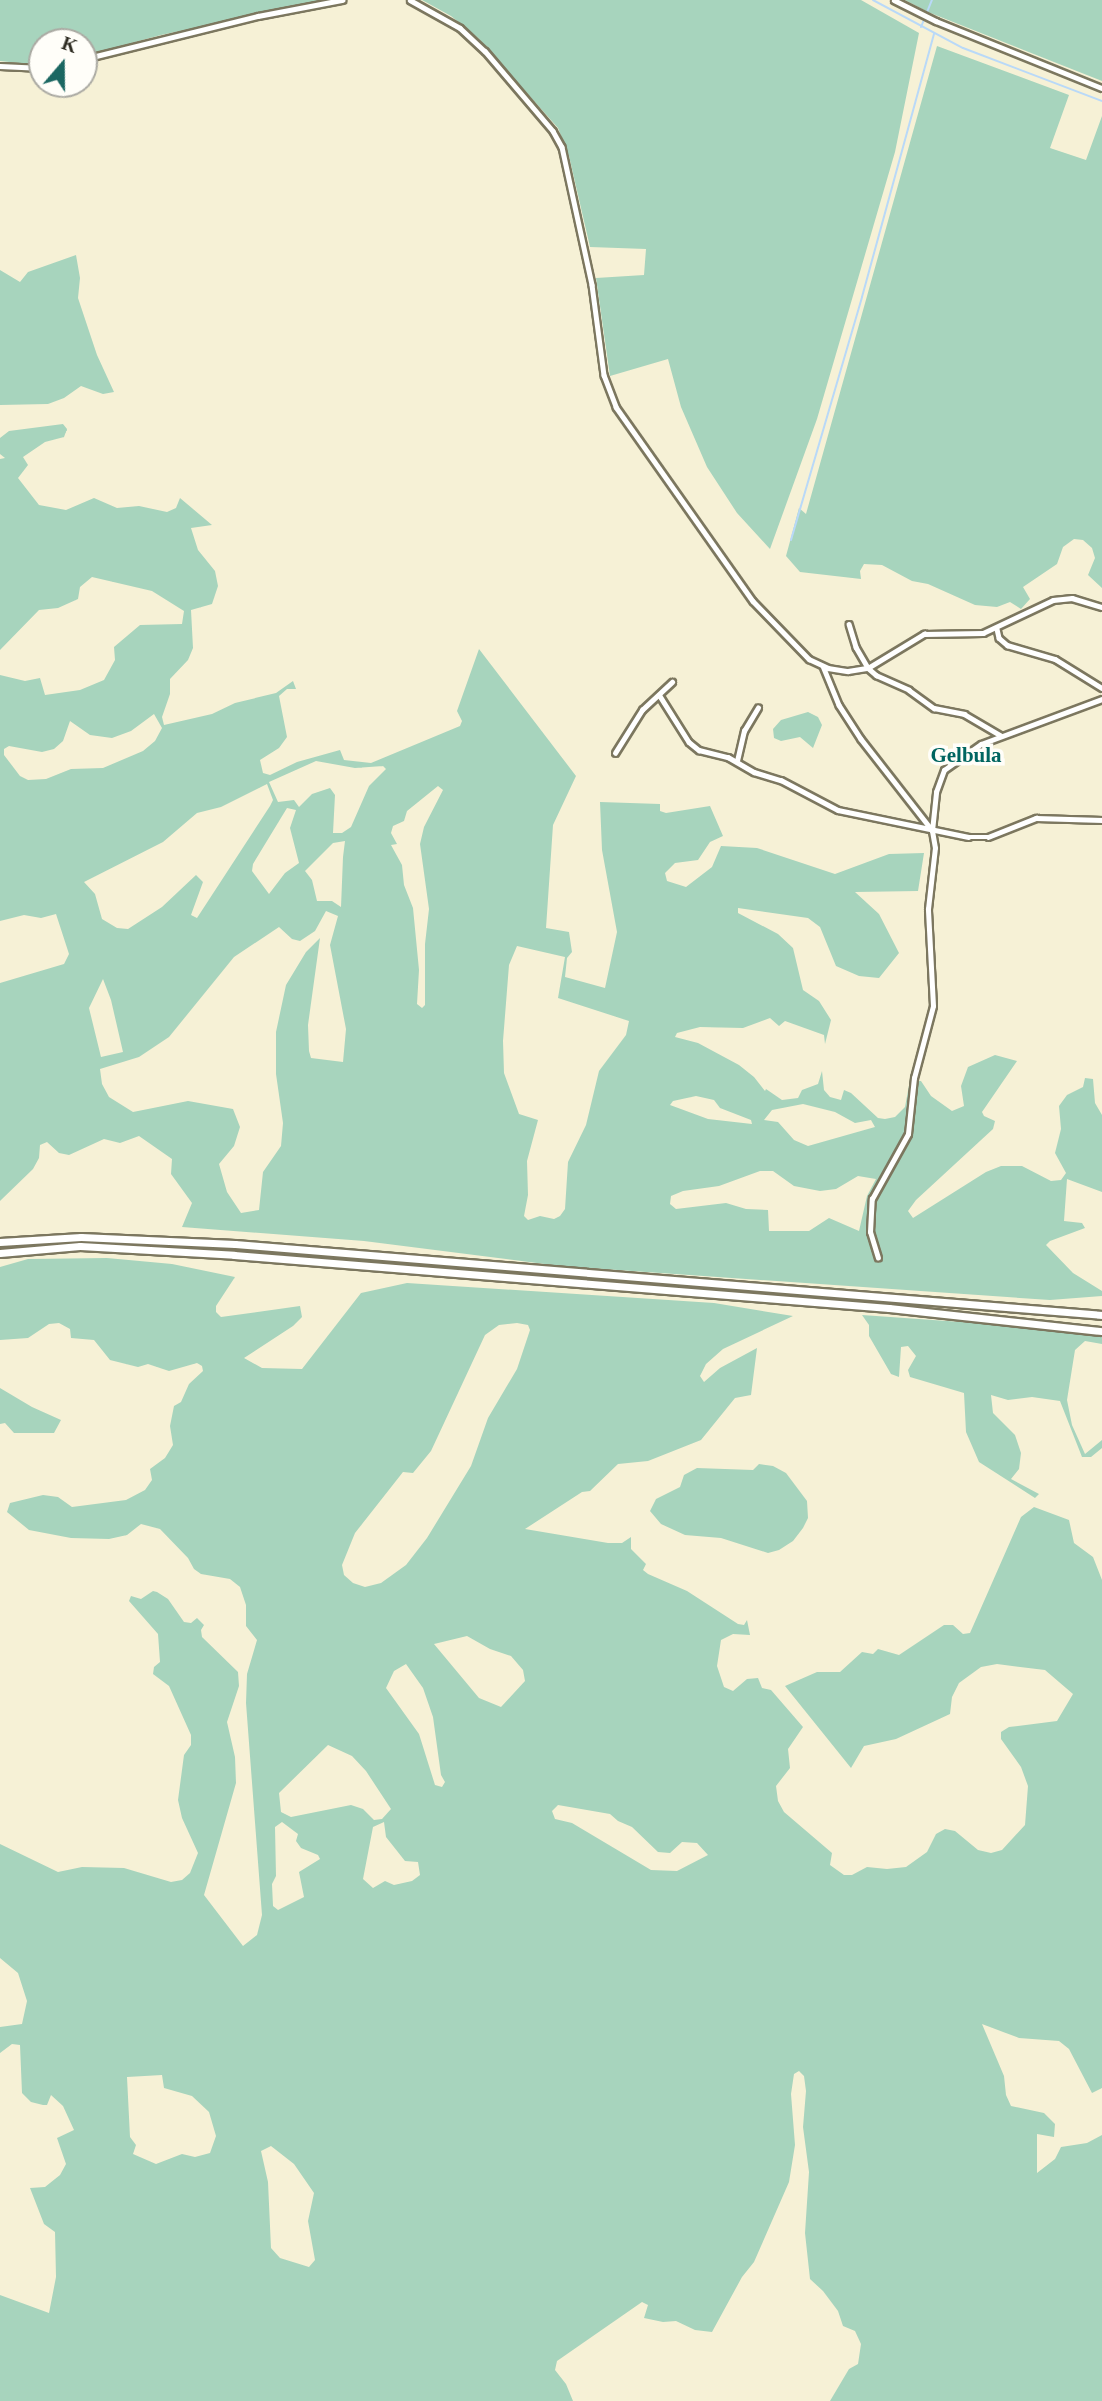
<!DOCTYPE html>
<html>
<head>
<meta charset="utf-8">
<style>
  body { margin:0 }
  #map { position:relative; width:1102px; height:2401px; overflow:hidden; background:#f6f1d6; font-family:Georgia,serif }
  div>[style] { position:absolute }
  .green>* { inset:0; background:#a7d4bd }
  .stream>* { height:2px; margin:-1px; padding:0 1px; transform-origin:1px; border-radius:1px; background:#b9d9f8 }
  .roads { filter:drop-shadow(2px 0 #7c775f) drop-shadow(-2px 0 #7c775f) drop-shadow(0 2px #7c775f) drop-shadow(0 -2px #7c775f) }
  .minor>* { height:4.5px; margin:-2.25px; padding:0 2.25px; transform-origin:2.25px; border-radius:2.25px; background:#fff }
  .trunk>* { height:7px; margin:-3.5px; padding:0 3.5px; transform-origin:3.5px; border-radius:3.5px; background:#fff }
  span { translate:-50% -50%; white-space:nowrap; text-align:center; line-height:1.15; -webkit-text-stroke:7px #fffef9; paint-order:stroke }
  .neighbourhood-label { font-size:21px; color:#006560; font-weight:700 }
  .north { position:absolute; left:28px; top:28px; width:70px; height:70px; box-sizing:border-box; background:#fffef9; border:2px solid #abaaa3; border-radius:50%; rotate:20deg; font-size:19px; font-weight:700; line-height:28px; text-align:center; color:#2e2c22 }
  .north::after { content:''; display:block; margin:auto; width:24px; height:32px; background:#1b6762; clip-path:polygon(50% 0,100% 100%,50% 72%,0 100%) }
</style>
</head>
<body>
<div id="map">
  <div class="green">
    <div style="clip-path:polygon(0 0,327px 0,161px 35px,84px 56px,84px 42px,42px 42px,42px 63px,28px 64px,0 61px)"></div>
    <div style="clip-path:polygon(422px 0,861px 0,919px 33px,895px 152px,817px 419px,770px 549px,737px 513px,707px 467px,681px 407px,668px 359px,610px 376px,596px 278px,644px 275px,646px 249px,590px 247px,569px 156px,558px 128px,478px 38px,451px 16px)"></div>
    <div style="clip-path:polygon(905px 0,1102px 0,1102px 81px,928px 12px)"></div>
    <div style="clip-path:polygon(937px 46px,1069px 95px,1050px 148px,1086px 160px,1102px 116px,1102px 588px,1088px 575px,1095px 558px,1092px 548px,1083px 540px,1074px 539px,1063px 547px,1057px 564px,1023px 587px,1030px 599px,1021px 609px,1010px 602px,997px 607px,975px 605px,928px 584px,912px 581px,882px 565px,864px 564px,860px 571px,861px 579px,800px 572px,786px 556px,799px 508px,806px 514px)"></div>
    <div style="clip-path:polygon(76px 255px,80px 278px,78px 298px,97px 355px,114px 392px,103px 394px,81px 386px,64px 398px,48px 404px,0 405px,0 270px,20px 282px,28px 272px)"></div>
    <div style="clip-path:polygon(evenodd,63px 424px,67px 429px,64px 437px,45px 442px,23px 457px,28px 465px,18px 478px,39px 505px,66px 510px,94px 498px,117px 508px,139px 506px,167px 512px,176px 508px,180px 498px,212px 525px,191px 528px,198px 550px,215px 571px,218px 586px,212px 604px,191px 610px,193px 648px,188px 660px,170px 679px,170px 694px,162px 717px,164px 725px,212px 714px,235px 703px,276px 693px,293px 681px,296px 689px,287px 689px,279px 696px,287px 737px,279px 748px,260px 760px,263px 773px,270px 775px,297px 762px,340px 750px,344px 760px,371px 763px,460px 726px,462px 721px,457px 711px,479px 649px,576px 776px,553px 825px,546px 928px,569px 932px,572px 952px,567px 958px,565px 977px,605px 988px,617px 932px,602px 850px,600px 802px,660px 804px,660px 811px,666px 813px,710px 806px,723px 836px,710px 842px,698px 860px,675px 863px,665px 873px,667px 881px,686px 887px,712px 867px,721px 846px,757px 848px,835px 874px,889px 854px,924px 853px,918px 891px,855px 892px,879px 914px,899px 953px,879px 978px,859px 976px,836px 966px,820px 927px,808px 918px,738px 908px,738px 913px,778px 934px,793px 948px,803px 990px,819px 1001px,831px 1020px,825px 1044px,824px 1035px,785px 1021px,779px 1026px,770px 1018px,743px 1028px,700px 1027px,677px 1033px,675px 1037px,698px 1043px,739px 1065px,754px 1077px,765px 1091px,766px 1089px,782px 1100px,798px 1098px,802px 1090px,818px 1084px,822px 1071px,824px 1090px,830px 1097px,841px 1100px,844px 1090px,851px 1093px,878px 1118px,885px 1119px,895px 1117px,905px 1107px,910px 1080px,921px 1081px,931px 1096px,952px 1111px,964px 1106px,961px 1086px,968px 1067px,995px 1055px,1017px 1061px,982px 1112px,984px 1116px,995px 1121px,993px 1129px,916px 1200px,908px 1211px,913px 1218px,986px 1172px,1001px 1166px,1022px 1166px,1051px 1181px,1061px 1180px,1066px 1173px,1055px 1153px,1061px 1129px,1059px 1106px,1067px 1095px,1083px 1087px,1085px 1078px,1093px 1079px,1095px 1103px,1102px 1115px,1102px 1192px,1067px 1179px,1064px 1221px,1082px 1223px,1085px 1228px,1050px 1241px,1046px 1245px,1073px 1273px,1102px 1291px,1102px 1296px,1050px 1300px,560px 1266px,364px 1241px,182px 1227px,192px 1203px,171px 1174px,172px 1159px,139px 1136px,120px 1143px,104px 1139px,69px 1155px,59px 1153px,47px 1142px,40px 1145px,39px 1158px,33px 1169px,0 1201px,0 983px,64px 964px,69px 954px,56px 914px,41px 918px,24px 915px,0 921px,0 675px,25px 681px,40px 678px,45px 695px,80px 690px,104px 680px,115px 660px,114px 647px,140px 625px,182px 624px,184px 611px,152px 591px,92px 577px,80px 587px,78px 599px,58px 608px,39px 610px,0 650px,0 459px,5px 458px,0 454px,0 438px,9px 431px,63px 424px,154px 714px,162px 728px,155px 741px,143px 751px,103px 768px,71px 769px,46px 779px,28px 780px,20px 776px,4px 755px,4px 749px,9px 746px,42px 752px,54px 749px,63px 741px,70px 721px,90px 735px,112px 738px,131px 731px,154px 714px,63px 424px,316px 761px,355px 768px,383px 766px,386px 769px,369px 786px,351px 827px,342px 833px,333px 833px,335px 795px,330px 788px,312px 794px,299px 807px,294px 800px,278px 802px,269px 782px,316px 761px,63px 424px,267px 784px,273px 800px,270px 806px,197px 918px,191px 915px,203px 882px,196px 875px,162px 907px,128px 929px,117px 928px,102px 919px,95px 894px,84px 882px,163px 842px,197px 813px,221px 807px,267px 784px,63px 424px,438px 786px,443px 790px,424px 827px,420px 844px,429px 909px,425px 944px,425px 1005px,422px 1008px,417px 1004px,419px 970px,413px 908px,404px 885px,402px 865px,391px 845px,397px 844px,391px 833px,393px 826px,404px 821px,407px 811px,438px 786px,63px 424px,287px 808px,296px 810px,290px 828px,299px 863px,285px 873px,269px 894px,252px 871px,253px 864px,287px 808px,63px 424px,345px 841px,343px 857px,341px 907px,332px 901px,317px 901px,312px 880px,305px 871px,333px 843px,345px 841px,63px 424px,326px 911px,338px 916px,330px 945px,346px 1029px,343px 1062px,311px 1058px,309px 1051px,308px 1025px,320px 938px,306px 952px,286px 985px,276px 1032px,276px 1074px,283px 1123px,281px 1146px,263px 1172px,259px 1210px,241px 1213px,227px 1192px,219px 1164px,234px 1146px,240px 1127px,233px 1109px,188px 1101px,133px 1112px,109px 1097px,102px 1084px,100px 1069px,139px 1057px,169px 1037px,234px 957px,279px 927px,292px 939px,300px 941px,315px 931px,326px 911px,63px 424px,517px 946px,565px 957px,558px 998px,629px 1021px,626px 1035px,599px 1071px,586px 1125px,568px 1162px,565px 1209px,560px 1216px,554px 1219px,540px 1216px,528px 1220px,524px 1216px,528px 1195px,527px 1161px,538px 1120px,519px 1114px,504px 1073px,503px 1041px,509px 965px,517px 946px,63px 424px,103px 979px,111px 1000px,123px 1052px,101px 1057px,89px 1008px,103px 979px,63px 424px,696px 1096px,714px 1100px,720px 1108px,751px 1120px,752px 1124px,708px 1119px,670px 1105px,673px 1101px,696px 1096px,63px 424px,803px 1104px,835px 1112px,855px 1123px,871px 1120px,875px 1127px,808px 1146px,794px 1140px,778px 1122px,764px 1120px,772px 1110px,803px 1104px,63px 424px,760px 1171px,773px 1171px,794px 1186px,820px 1191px,836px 1189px,858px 1176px,876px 1179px,867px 1196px,859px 1231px,829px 1218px,809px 1231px,769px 1231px,768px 1210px,746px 1209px,726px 1203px,676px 1209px,670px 1204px,671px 1196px,683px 1191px,719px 1186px,760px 1171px)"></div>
    <div style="clip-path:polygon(808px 712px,818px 717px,822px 725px,813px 748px,800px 737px,781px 741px,774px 738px,773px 729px,781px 720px)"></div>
    <div style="clip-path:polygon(evenodd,107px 1258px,172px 1264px,235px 1277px,216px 1306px,216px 1312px,221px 1317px,300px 1306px,302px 1317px,293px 1326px,244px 1358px,262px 1368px,302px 1369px,361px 1293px,407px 1283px,714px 1303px,793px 1316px,723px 1349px,706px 1364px,700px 1376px,704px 1382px,720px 1368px,757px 1348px,751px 1395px,735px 1398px,701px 1440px,648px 1461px,618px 1464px,590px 1491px,582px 1492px,525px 1529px,608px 1543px,622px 1543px,631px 1537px,631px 1549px,646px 1564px,643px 1570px,648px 1574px,687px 1591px,738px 1624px,744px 1625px,747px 1620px,750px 1635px,733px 1634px,721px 1640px,717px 1666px,724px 1687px,733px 1691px,747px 1679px,758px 1678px,762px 1688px,771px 1690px,803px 1727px,788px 1749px,790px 1768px,776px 1786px,778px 1801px,784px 1812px,832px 1853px,830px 1865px,844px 1875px,852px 1875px,867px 1867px,887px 1869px,906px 1867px,927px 1852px,936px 1834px,945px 1829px,955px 1831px,978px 1850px,991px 1853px,1002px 1850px,1025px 1825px,1028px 1786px,1021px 1767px,1001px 1739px,1001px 1732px,1009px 1727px,1057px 1721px,1073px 1694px,1045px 1670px,997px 1664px,981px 1667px,959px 1683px,952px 1697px,950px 1714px,896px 1739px,864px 1746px,851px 1768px,785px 1686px,817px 1672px,840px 1672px,862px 1652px,873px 1654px,878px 1649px,899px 1655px,944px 1625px,953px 1625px,963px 1634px,970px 1633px,1021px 1517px,1034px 1507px,1069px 1520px,1074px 1543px,1093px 1557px,1102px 1580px,1102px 2088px,1092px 2093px,1069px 2049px,1059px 2041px,1019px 2038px,982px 2024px,1004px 2076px,1006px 2095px,1011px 2106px,1044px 2113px,1055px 2124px,1054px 2137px,1037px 2134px,1037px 2173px,1055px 2159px,1061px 2147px,1087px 2143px,1102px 2135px,1102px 2401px,830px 2401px,849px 2369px,858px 2364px,861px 2344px,855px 2331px,843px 2326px,838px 2311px,823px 2291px,810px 2279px,805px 2233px,809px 2172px,803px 2127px,806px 2091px,804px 2076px,799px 2071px,794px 2074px,791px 2094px,795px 2145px,789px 2182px,754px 2262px,742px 2277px,712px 2332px,695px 2330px,676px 2321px,663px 2322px,644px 2318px,648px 2305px,642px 2302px,557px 2361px,555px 2370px,566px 2384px,573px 2401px,0 2401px,0 2295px,49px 2313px,56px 2277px,55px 2232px,44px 2224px,30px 2188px,45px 2187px,60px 2175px,66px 2164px,57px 2138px,74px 2130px,63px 2106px,51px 2095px,47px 2105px,43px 2105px,31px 2102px,22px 2093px,20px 2045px,12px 2044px,0 2053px,0 2027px,22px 2024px,27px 2001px,18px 1973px,0 1958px,0 1844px,58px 1872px,82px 1867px,124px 1868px,171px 1882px,182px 1880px,190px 1873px,198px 1853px,182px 1818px,178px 1800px,184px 1755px,191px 1745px,191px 1735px,169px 1686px,153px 1674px,154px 1667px,160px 1662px,158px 1634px,129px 1601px,131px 1596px,141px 1599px,153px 1591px,157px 1592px,168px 1599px,184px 1622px,191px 1623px,197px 1618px,204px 1625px,201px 1630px,202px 1637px,238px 1672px,239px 1686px,227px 1722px,235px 1757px,236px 1783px,204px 1895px,243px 1946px,257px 1935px,262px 1915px,246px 1703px,247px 1674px,257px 1640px,246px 1626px,246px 1605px,240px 1587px,230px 1579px,201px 1574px,194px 1569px,188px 1558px,160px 1529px,141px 1524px,127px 1535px,109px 1539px,71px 1538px,29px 1530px,7px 1512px,10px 1503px,43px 1495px,58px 1497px,72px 1507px,126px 1500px,145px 1490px,152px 1480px,150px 1469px,165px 1458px,173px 1445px,170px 1426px,174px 1406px,181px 1402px,189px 1384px,203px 1371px,202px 1366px,197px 1363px,169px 1371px,148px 1364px,138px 1367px,110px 1360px,94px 1340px,71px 1338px,70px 1329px,59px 1323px,49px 1324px,28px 1338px,0 1340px,0 1267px,28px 1259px,107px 1258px,517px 1323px,528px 1325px,530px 1330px,517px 1369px,488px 1418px,471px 1466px,427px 1538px,406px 1565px,381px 1583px,365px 1587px,353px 1583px,344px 1575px,342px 1565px,355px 1533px,403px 1472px,413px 1473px,431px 1451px,485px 1335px,499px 1325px,517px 1323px,107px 1258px,467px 1636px,490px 1649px,511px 1656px,523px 1670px,525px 1681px,501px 1707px,479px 1698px,434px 1644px,467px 1636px,107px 1258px,406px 1664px,423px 1688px,433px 1717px,441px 1775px,445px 1782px,442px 1787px,435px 1785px,419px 1734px,386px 1688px,394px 1671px,406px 1664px,107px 1258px,328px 1745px,352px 1756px,366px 1771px,391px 1809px,382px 1819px,374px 1820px,363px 1809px,351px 1805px,291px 1817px,281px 1812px,279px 1793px,328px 1745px,107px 1258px,558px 1805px,610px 1814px,618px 1821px,632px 1827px,658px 1852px,670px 1853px,682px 1842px,697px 1843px,708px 1855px,677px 1871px,651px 1870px,572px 1823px,555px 1819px,552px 1811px,558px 1805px,107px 1258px,282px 1822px,298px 1834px,296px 1841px,301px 1848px,318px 1855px,320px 1859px,299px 1872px,304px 1897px,278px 1910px,273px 1906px,272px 1884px,276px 1876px,275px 1827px,282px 1822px,107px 1258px,384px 1822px,386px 1837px,405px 1861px,418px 1862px,420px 1875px,412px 1881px,394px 1885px,385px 1881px,373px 1888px,363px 1879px,373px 1827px,384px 1822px,107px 1258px,162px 2075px,164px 2088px,192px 2096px,209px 2112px,216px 2136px,210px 2153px,195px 2157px,182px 2154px,156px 2164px,133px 2154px,136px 2145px,130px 2137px,127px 2077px,162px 2075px,107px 1258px,271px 2146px,294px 2164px,314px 2193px,308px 2221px,315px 2260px,309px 2267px,280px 2258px,271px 2248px,268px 2182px,261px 2151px,271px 2146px)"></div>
    <div style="clip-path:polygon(862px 1315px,1102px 1332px,1102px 1344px,1085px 1341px,1075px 1350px,1067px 1400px,1072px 1425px,1085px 1454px,1102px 1440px,1102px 1448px,1091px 1457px,1082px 1457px,1060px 1401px,1032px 1397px,1008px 1400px,991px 1395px,993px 1413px,1015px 1435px,1021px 1453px,1019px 1469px,1011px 1479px,1039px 1494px,1035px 1498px,979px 1462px,966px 1432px,964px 1393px,910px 1377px,908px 1370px,916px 1356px,908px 1346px,901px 1347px,899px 1377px,891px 1374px,869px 1336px,869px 1325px)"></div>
    <div style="clip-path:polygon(0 1388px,32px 1407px,61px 1420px,54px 1433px,14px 1433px,5px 1423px,0 1424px)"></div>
    <div style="clip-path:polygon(759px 1464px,773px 1466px,786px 1473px,807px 1501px,808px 1518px,803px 1528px,793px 1541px,779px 1550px,768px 1553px,721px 1538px,685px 1535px,661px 1524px,650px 1511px,656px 1499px,680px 1487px,684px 1475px,697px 1468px,753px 1470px)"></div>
  </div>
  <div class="stream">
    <div style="left:873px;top:0;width:102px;rotate:28.1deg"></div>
    <div style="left:963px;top:48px;width:149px;rotate:20.9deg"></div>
    <div style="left:921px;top:27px;width:29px;rotate:-68deg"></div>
    <div style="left:791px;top:540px;width:253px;rotate:-73.7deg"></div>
    <div style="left:862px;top:297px;width:273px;rotate:-74.7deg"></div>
  </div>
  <div class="roads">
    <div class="minor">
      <div style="left:410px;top:0;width:57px;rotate:29.2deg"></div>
      <div style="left:460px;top:28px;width:34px;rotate:43deg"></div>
      <div style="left:485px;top:51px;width:105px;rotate:49.6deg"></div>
      <div style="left:553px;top:131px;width:18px;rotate:61deg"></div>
      <div style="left:562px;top:147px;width:141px;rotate:77.7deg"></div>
      <div style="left:592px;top:285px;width:91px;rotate:82.4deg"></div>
      <div style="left:604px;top:375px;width:34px;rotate:69deg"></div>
      <div style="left:616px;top:407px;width:237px;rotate:54.8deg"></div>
      <div style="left:753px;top:601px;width:81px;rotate:46deg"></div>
      <div style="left:809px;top:659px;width:21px;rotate:25deg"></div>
      <div style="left:828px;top:668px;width:20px;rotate:9deg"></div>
      <div style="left:848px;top:671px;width:20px;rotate:-9deg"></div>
      <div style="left:868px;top:668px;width:66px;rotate:-31.3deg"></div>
      <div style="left:924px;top:634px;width:59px;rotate:-1deg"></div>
      <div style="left:983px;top:633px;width:77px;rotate:-25.2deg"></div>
      <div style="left:1053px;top:600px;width:19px;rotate:-6deg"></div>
      <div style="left:1072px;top:598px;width:31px;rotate:17deg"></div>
      <div style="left:894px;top:0;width:47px;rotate:26.6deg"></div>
      <div style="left:936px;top:21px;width:179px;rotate:22deg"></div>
      <div style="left:84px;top:59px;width:179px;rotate:-13.9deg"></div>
      <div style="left:258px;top:16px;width:86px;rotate:-10.8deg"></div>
      <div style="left:0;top:66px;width:42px;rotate:2.7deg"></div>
      <div style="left:849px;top:624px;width:24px;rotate:73deg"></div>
      <div style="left:856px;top:647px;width:24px;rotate:60deg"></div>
      <div style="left:868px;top:668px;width:11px;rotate:41deg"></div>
      <div style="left:876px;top:675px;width:36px;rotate:24deg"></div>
      <div style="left:909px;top:690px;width:31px;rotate:36deg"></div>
      <div style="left:934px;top:708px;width:31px;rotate:11deg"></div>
      <div style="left:964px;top:714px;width:42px;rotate:30.3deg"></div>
      <div style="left:997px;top:629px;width:9px;rotate:77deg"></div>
      <div style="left:999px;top:638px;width:11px;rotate:41deg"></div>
      <div style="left:1007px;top:645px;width:50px;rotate:16.3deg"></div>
      <div style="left:1055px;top:659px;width:55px;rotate:31.7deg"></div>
      <div style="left:823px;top:666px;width:42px;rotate:67.7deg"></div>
      <div style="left:839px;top:705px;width:40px;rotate:57.1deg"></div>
      <div style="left:861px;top:739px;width:115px;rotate:52deg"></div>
      <div style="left:660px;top:696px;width:54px;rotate:57.8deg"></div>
      <div style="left:689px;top:742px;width:13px;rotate:39deg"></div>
      <div style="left:699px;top:750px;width:30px;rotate:14deg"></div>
      <div style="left:728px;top:757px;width:30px;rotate:30deg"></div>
      <div style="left:754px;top:772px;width:28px;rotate:17deg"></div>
      <div style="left:781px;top:780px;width:64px;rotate:27.8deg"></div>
      <div style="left:838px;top:810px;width:133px;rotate:11.7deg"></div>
      <div style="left:968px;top:837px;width:20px"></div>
      <div style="left:988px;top:837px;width:52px;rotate:-21.6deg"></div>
      <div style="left:1036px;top:818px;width:66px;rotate:1.7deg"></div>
      <div style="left:615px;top:753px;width:51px;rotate:-57.9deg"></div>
      <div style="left:642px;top:710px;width:41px;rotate:-43deg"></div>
      <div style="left:737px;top:761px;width:31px;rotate:-77deg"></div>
      <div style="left:744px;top:731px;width:27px;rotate:-59deg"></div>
      <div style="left:878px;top:1258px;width:27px;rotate:-107deg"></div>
      <div style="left:870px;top:1232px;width:33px;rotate:-87deg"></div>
      <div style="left:872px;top:1199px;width:74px;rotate:-61deg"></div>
      <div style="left:908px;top:1134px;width:56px;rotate:-83.9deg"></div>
      <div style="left:914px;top:1078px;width:74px;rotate:-75.2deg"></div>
      <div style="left:933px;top:1006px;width:97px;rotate:-93deg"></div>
      <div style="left:928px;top:909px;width:61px;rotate:-83.5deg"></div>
      <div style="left:935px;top:848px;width:17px;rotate:-100deg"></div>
      <div style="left:932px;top:831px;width:39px;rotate:-84deg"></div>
      <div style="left:936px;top:792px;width:23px;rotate:-70deg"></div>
      <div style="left:944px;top:770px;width:45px;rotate:-35.1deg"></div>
      <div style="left:981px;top:744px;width:129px;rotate:-20.4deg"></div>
    </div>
    <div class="trunk">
      <div style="left:0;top:1242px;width:81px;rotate:-3.5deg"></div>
      <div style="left:81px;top:1237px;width:154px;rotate:2.6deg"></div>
      <div style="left:235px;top:1244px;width:870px;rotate:4.68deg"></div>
      <div style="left:0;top:1253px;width:80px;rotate:-5deg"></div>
      <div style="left:80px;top:1246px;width:154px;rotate:3.3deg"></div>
      <div style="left:234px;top:1255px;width:657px;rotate:4.63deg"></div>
      <div style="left:889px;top:1308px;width:214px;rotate:6.2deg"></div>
    </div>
  </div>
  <div class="neighbourhood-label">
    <span style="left:966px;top:755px">Gelbula</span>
  </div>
  <div class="north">K</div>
</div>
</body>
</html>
